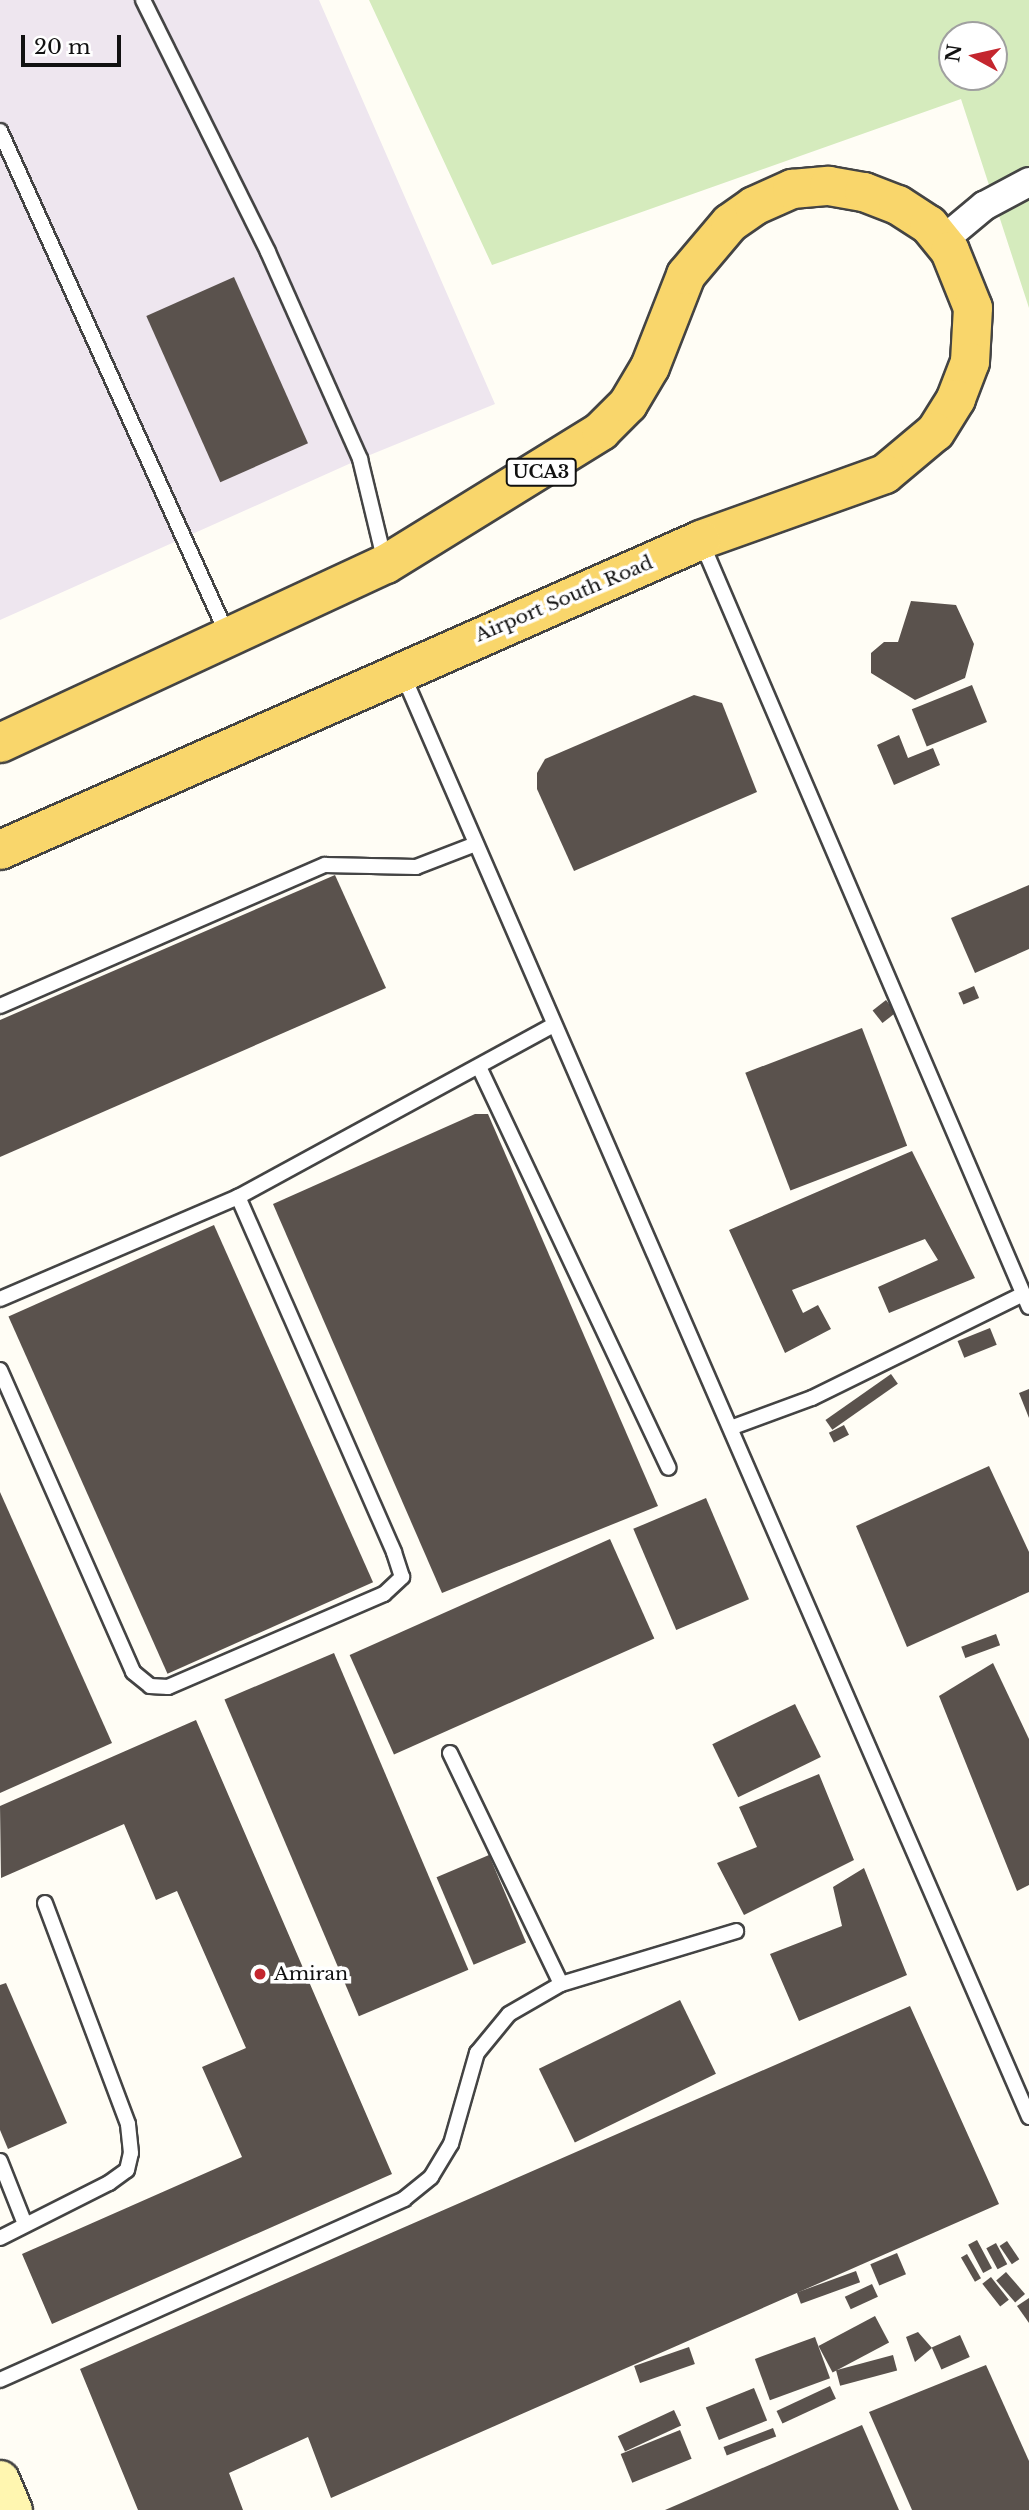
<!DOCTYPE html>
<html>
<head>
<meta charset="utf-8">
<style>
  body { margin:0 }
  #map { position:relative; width:1029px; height:2510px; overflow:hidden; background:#fffdf5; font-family:"Libre Baskerville",serif }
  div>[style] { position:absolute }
  .industrial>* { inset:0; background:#eee6ef }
  .green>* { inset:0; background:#d5ebbd }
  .building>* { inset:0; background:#5a524d; transform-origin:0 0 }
  .roads { filter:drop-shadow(2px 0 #444) drop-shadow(-2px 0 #444) drop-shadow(0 2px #444) drop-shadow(0 -2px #444) }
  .service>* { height:14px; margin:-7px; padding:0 7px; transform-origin:7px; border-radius:7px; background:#fff }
  .minor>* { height:28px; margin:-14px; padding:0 14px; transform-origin:14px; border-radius:14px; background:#fff }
  .secondary>* { height:38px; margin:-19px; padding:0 19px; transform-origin:19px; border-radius:19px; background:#fff6b0 }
  .primary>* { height:38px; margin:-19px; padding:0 19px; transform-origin:19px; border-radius:19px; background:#f9d66b }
  .dots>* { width:19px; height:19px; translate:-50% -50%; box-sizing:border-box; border:4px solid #fff; border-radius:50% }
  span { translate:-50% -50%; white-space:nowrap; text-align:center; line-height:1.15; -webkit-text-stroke:7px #fff; paint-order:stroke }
  .shield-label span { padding:2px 5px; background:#fff; border:2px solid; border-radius:5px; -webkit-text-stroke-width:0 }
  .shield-label { font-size:18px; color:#111; font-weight:700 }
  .street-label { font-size:19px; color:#111 }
  .poi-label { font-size:19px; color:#111 }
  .left { translate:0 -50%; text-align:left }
  .north { position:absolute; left:938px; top:21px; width:70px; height:70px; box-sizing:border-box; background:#fff; border:2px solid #a0a0a0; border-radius:50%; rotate:278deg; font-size:19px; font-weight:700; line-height:28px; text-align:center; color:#111 }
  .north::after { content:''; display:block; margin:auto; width:24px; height:32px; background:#c4262e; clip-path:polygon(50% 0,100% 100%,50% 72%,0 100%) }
  .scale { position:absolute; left:21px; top:35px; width:100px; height:32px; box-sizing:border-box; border:4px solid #111; border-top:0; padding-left:9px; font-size:21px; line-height:24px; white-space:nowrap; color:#111; -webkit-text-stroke:5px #fff; paint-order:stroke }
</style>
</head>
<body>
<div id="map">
  <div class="industrial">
    <div style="clip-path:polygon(0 0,319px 0,495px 404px,360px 459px,0 620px)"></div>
  </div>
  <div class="green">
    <div style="clip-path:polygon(evenodd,369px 0,1029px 0,1029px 308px,961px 99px,492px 265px,369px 0,952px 35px,994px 35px,994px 77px,952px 77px,952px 35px)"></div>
  </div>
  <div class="building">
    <div style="left:234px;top:277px;width:182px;height:96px;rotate:66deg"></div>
    <div style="clip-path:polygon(911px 601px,956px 605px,974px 644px,965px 678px,915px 700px,871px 673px,871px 653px,884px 642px,898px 642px)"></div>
    <div style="left:972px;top:685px;width:40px;height:65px;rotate:68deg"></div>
    <div style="clip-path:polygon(694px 695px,722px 703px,757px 792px,574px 871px,537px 789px,537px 773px,545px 759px)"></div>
    <div style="clip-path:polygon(899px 735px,908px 758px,933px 748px,940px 765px,894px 785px,877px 745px)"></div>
    <div style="clip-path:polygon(335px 875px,386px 988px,0 1157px,0 1020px)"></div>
    <div style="clip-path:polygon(1029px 885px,1029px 949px,975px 973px,951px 918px)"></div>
    <div style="left:974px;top:986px;width:13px;height:17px;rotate:67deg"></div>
    <div style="left:886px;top:1000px;width:16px;height:17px;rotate:52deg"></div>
    <div style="left:862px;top:1028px;width:126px;height:125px;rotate:69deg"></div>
    <div style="clip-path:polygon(475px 1114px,488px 1114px,658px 1506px,442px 1593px,273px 1204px)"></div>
    <div style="clip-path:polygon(912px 1151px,975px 1278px,889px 1313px,878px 1287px,938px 1260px,925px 1239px,792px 1290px,803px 1313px,818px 1305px,831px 1329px,785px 1353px,729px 1230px)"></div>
    <div style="left:214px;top:1225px;width:391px;height:225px;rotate:66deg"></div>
    <div style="left:990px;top:1328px;width:18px;height:35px;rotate:68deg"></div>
    <div style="left:891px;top:1374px;width:12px;height:80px;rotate:55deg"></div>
    <div style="clip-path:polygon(1029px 1389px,1029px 1418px,1019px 1393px)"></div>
    <div style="left:844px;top:1425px;width:11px;height:17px;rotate:63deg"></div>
    <div style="clip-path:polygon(989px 1466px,1029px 1552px,1029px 1592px,907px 1647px,856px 1526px)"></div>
    <div style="clip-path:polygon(0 1492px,112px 1743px,0 1793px)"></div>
    <div style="left:706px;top:1498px;width:110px;height:79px;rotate:67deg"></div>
    <div style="left:610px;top:1539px;width:109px;height:285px;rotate:66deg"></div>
    <div style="left:996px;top:1634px;width:12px;height:37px;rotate:70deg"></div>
    <div style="left:334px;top:1653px;width:344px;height:119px;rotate:67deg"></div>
    <div style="clip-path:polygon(993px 1663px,1029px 1739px,1029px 1885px,1017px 1891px,939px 1696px)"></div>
    <div style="left:795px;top:1704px;width:59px;height:92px;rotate:64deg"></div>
    <div style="clip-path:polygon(196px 1720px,392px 2174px,52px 2324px,22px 2254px,242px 2157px,202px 2067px,246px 2048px,177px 1891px,156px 1900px,124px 1824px,1px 1878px,0 1806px)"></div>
    <div style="clip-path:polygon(819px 1774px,854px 1860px,744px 1915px,717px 1863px,757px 1847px,739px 1807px)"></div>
    <div style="left:489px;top:1855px;width:95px;height:57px;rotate:67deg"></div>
    <div style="clip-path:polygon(864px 1868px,907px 1975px,799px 2021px,770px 1954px,842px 1926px,833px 1887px)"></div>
    <div style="clip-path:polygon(6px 1983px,67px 2123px,8px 2149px,0 2130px,0 1985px)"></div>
    <div style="left:680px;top:2000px;width:82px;height:157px;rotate:64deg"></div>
    <div style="clip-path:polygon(910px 2006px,999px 2204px,331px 2498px,308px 2437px,229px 2473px,243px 2510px,138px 2510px,80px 2369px)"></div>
    <div style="left:977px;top:2240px;width:32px;height:10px;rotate:62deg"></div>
    <div style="left:1007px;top:2241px;width:22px;height:9px;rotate:56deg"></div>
    <div style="left:996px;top:2243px;width:24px;height:11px;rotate:62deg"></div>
    <div style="left:897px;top:2253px;width:23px;height:29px;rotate:67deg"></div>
    <div style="left:967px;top:2254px;width:28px;height:7px;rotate:60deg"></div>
    <div style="left:856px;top:2271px;width:12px;height:63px;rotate:70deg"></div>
    <div style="left:1006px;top:2272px;width:29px;height:13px;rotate:49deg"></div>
    <div style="left:991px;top:2277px;width:29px;height:11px;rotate:52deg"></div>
    <div style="left:872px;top:2284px;width:14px;height:30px;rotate:65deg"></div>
    <div style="clip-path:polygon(1029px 2298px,1029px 2323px,1017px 2306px)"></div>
    <div style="left:875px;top:2316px;width:30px;height:64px;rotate:62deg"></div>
    <div style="clip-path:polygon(918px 2332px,932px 2348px,915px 2362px,906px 2337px)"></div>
    <div style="left:960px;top:2335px;width:24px;height:31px;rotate:66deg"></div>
    <div style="left:815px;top:2337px;width:44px;height:64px;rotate:70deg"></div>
    <div style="left:689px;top:2347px;width:18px;height:58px;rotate:71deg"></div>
    <div style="left:893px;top:2355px;width:16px;height:59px;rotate:75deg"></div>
    <div style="clip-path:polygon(986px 2365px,1029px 2461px,1029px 2510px,912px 2510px,869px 2412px)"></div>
    <div style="left:830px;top:2386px;width:14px;height:59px;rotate:65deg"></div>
    <div style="left:754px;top:2388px;width:35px;height:52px;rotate:68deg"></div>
    <div style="left:674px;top:2410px;width:17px;height:62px;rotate:65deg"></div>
    <div style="clip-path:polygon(862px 2425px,899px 2510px,665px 2510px)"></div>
    <div style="left:773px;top:2428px;width:9px;height:53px;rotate:69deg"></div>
    <div style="left:680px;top:2430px;width:31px;height:64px;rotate:68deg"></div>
  </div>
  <div class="roads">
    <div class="service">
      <div style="left:143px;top:0;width:281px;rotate:63.6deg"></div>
      <div style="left:268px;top:252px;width:227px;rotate:66deg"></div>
      <div style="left:360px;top:459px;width:106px;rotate:76.4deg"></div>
      <div style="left:0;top:131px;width:554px;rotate:65.7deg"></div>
      <div style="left:701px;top:541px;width:833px;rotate:66.82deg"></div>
      <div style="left:403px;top:675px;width:1572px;rotate:66.53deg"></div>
      <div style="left:0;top:1006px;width:354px;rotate:-23.5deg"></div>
      <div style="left:325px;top:865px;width:91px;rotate:1.3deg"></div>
      <div style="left:416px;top:867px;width:64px;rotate:-21deg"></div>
      <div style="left:480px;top:1069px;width:441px;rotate:64.7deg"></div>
      <div style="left:0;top:1299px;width:259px;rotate:-23.2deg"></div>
      <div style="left:238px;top:1197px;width:359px;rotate:-28.6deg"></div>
      <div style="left:0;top:1370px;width:330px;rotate:66.2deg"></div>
      <div style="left:133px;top:1672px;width:22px;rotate:39deg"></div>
      <div style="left:150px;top:1686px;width:18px;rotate:3deg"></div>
      <div style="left:168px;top:1687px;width:235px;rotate:-23.3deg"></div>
      <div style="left:384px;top:1594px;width:25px;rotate:-43deg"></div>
      <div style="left:402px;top:1577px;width:26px;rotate:-108deg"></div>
      <div style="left:394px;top:1552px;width:388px;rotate:-113.7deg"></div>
      <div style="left:733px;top:1427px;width:84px;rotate:-20.2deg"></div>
      <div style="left:812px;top:1398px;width:235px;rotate:-26.2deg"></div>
      <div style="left:450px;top:1753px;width:256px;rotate:64.3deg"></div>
      <div style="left:0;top:2161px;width:68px;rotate:68.4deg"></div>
      <div style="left:0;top:2238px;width:122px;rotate:-26.8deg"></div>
      <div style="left:109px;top:2183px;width:22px;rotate:-36deg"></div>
      <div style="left:127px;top:2170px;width:17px;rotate:-77deg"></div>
      <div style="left:131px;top:2153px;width:29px;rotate:-96deg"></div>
      <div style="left:128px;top:2124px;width:236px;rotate:-110.6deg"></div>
      <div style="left:0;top:2380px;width:443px;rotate:-24.1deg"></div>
      <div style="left:404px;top:2199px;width:35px;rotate:-39deg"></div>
      <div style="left:431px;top:2177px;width:39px;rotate:-59deg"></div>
      <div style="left:451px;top:2144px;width:95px;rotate:-74.1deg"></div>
      <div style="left:477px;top:2053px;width:50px;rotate:-50.6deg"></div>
      <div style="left:509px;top:2014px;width:60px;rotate:-30deg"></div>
      <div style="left:561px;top:1984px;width:183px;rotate:-16.8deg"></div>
    </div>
    <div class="minor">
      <div style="left:942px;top:241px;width:55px;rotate:-39.8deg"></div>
      <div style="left:984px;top:206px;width:51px;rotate:-28.1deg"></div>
    </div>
    <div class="secondary">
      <div style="left:0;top:2480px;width:33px;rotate:67deg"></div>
    </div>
    <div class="primary">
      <div style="left:0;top:743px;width:425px;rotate:-24.9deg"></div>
      <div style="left:386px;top:564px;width:253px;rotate:-31.7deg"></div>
      <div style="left:601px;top:431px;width:38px;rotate:-45deg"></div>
      <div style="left:628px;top:404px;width:43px;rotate:-59.3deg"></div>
      <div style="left:650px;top:367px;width:99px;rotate:-68.6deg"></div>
      <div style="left:686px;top:275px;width:68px;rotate:-49.8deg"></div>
      <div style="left:730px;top:223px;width:29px;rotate:-35deg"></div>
      <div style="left:754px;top:206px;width:42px;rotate:-24.1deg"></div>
      <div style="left:792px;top:189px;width:37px;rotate:-5deg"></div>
      <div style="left:829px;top:186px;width:36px;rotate:10deg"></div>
      <div style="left:864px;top:192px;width:36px;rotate:21deg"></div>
      <div style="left:898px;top:205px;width:37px;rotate:33deg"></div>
      <div style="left:929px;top:225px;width:33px;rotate:51deg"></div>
      <div style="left:950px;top:251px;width:61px;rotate:68deg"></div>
      <div style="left:973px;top:308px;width:54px;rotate:93.2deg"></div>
      <div style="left:970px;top:362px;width:40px;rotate:111deg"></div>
      <div style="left:956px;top:399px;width:39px;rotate:122deg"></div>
      <div style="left:935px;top:432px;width:65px;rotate:140deg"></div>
      <div style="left:885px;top:474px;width:195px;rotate:160.3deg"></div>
      <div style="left:701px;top:540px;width:766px;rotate:156.14deg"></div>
    </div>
  </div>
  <div class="dots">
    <div style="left:260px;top:1974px;background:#c4262e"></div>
  </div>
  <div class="shield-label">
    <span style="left:541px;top:472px">UCA3</span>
  </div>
  <div class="street-label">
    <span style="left:564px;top:599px;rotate:-23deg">Airport South Road</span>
  </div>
  <div class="poi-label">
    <span class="left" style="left:274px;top:1974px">Amiran</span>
  </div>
  <div class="north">N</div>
  <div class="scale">20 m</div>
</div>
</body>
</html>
